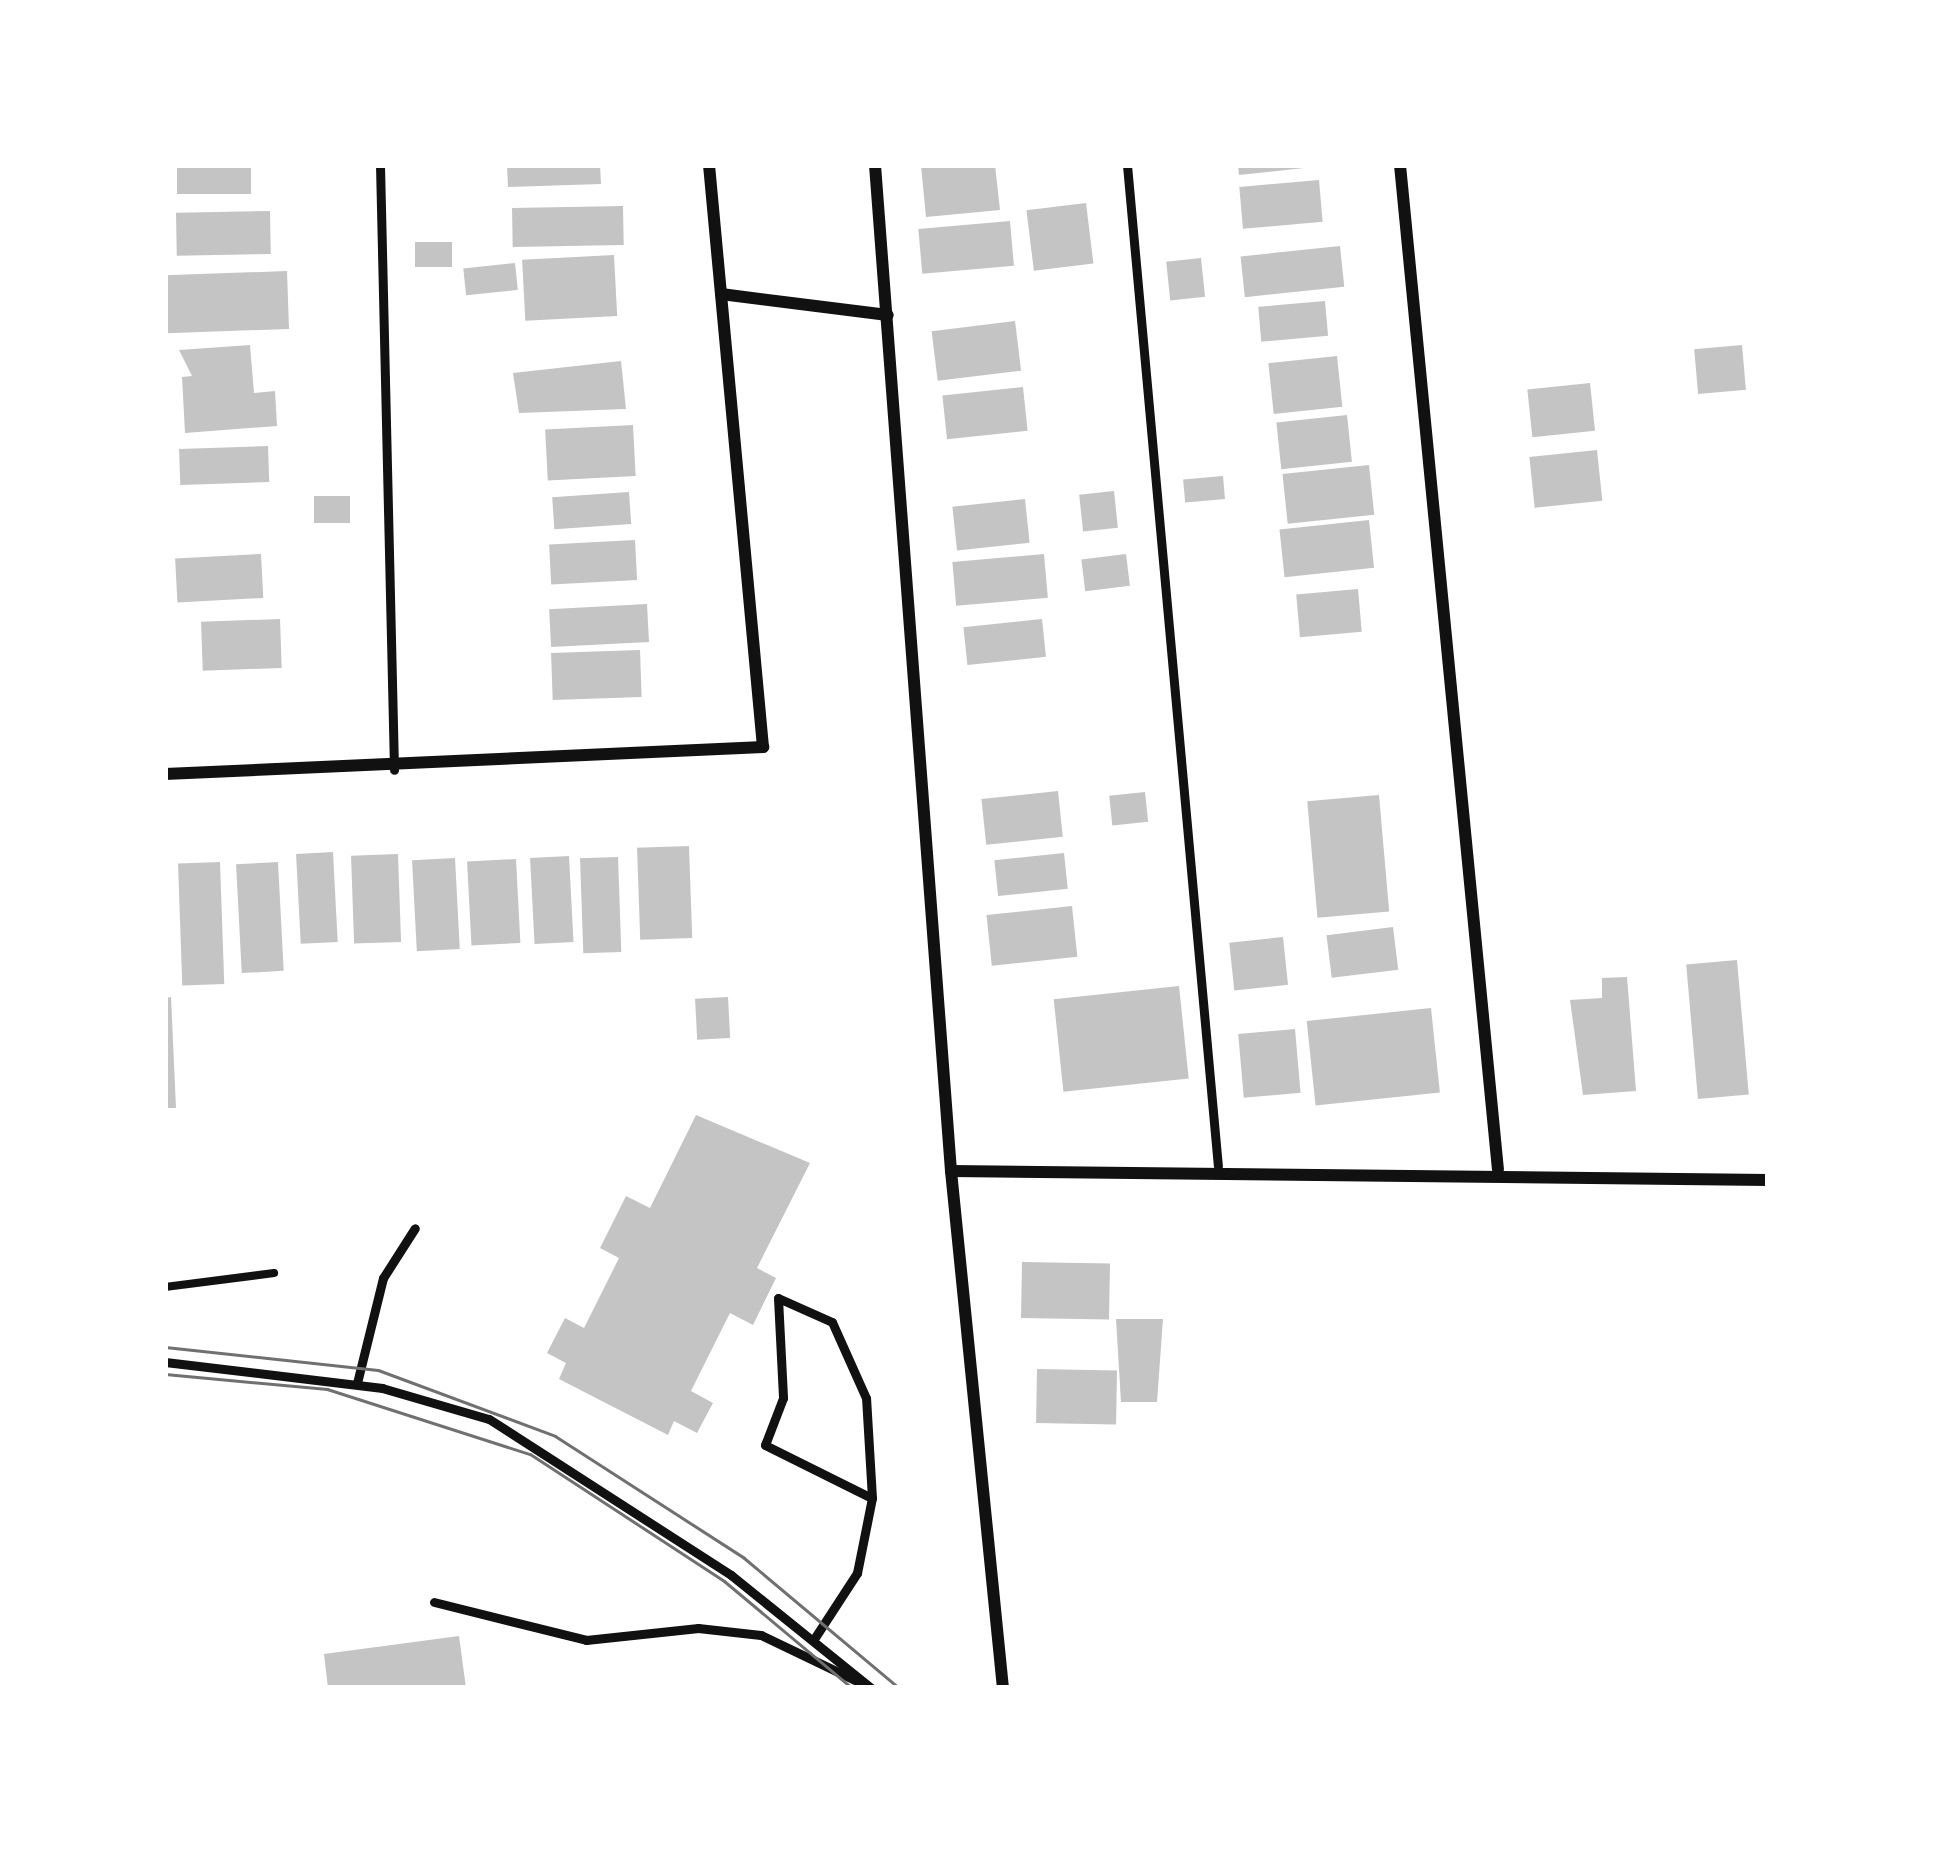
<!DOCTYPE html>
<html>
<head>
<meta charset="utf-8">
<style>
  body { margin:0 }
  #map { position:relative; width:1933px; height:1853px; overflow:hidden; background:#fff; font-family:"Open Sans",sans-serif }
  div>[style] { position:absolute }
  .building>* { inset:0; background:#c4c4c4; transform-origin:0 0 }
  .path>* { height:8px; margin:-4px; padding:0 4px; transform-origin:4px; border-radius:4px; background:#111 }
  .service>* { height:9px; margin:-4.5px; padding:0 4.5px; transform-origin:4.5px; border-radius:4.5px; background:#111 }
  .minor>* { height:12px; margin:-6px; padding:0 6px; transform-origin:6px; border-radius:6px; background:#111 }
  .tram>* { height:3px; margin:-1.5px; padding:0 1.5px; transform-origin:1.5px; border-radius:1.5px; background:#707070 }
  span { translate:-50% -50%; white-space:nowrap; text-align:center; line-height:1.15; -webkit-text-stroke:12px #fff; paint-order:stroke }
  .frame { position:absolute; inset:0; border:168px solid #fff; pointer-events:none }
</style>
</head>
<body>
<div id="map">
  <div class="building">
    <div style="left:177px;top:165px;width:74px;height:29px"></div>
    <div style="clip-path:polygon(507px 165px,600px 165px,601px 184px,508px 187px)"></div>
    <div style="clip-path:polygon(935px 165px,995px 165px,1000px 210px,926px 217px,921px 166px)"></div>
    <div style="clip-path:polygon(1238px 165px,1304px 165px,1304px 168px,1239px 175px)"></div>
    <div style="left:1319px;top:180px;width:42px;height:80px;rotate:85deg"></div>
    <div style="left:1086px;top:203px;width:61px;height:60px;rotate:83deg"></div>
    <div style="left:623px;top:206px;width:39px;height:111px;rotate:89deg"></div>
    <div style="left:270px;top:211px;width:43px;height:94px;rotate:89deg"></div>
    <div style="left:1010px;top:221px;width:45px;height:92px;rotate:85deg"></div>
    <div style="left:452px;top:242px;width:25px;height:37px;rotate:90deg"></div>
    <div style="left:1340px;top:246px;width:41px;height:100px;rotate:84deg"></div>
    <div style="left:614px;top:255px;width:61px;height:92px;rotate:87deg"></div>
    <div style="left:1201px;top:258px;width:39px;height:35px;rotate:84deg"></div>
    <div style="left:515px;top:263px;width:27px;height:52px;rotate:84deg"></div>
    <div style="left:287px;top:271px;width:58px;height:122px;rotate:88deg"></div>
    <div style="left:1325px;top:301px;width:35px;height:67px;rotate:85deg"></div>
    <div style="left:1015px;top:321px;width:50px;height:84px;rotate:83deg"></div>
    <div style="clip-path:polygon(250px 345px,254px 393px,275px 391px,277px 426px,185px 433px,182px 377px,192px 376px,179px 350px)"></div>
    <div style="left:1742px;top:345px;width:45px;height:48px;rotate:85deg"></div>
    <div style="left:1337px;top:356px;width:51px;height:69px;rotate:84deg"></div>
    <div style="clip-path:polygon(621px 361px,626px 409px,519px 413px,513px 373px)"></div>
    <div style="left:1590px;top:383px;width:48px;height:63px;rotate:84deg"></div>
    <div style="left:1023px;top:387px;width:44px;height:81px;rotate:84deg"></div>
    <div style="left:1347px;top:415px;width:47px;height:71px;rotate:84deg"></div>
    <div style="left:633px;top:425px;width:51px;height:88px;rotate:87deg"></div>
    <div style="left:268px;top:446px;width:36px;height:89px;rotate:88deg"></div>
    <div style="left:1597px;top:450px;width:51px;height:68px;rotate:84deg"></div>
    <div style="left:1369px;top:465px;width:50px;height:87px;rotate:84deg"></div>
    <div style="left:1223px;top:476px;width:23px;height:40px;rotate:85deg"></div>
    <div style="left:1114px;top:491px;width:37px;height:35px;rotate:84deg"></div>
    <div style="left:629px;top:492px;width:32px;height:77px;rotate:86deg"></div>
    <div style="left:314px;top:496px;width:36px;height:27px"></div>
    <div style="left:1025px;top:499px;width:44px;height:73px;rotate:84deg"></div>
    <div style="left:1369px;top:520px;width:48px;height:90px;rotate:84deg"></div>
    <div style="left:635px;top:540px;width:40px;height:86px;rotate:87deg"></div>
    <div style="left:261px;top:554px;width:44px;height:86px;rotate:87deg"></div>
    <div style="left:1044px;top:554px;width:44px;height:92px;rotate:85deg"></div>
    <div style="left:1126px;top:554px;width:32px;height:45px;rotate:83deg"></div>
    <div style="left:1358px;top:589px;width:43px;height:62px;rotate:85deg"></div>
    <div style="left:647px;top:604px;width:38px;height:98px;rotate:87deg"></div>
    <div style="left:280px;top:619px;width:49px;height:79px;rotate:88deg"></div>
    <div style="left:1042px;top:619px;width:38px;height:79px;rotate:84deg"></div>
    <div style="left:640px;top:650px;width:47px;height:89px;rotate:88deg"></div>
    <div style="left:1058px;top:791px;width:46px;height:77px;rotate:84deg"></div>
    <div style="left:1145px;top:792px;width:30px;height:36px;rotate:84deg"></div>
    <div style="left:1379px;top:795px;width:117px;height:72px;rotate:85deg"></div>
    <div style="left:689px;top:846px;width:92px;height:52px;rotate:88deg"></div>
    <div style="left:333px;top:852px;width:90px;height:37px;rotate:87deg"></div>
    <div style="left:1064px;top:853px;width:36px;height:70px;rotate:84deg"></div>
    <div style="left:398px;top:854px;width:88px;height:47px;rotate:88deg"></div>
    <div style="left:569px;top:856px;width:86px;height:39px;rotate:87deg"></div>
    <div style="left:618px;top:857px;width:95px;height:38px;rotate:88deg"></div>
    <div style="left:455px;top:858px;width:91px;height:43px;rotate:87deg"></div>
    <div style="left:516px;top:859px;width:84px;height:49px;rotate:87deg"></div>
    <div style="left:220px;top:862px;width:122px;height:42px;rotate:88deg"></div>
    <div style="left:278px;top:862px;width:109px;height:42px;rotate:87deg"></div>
    <div style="left:1072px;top:906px;width:51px;height:86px;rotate:84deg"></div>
    <div style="left:1393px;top:927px;width:43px;height:67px;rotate:83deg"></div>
    <div style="left:1283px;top:937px;width:48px;height:54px;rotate:84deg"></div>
    <div style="left:1737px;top:960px;width:135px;height:51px;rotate:85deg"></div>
    <div style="clip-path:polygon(1627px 977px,1636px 1091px,1583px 1095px,1570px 1000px,1602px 998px,1602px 978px)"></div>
    <div style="left:1179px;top:986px;width:93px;height:126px;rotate:84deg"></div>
    <div style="clip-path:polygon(171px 997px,176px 1108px,165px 1108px,165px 998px)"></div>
    <div style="left:728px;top:997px;width:41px;height:33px;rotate:87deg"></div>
    <div style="left:1431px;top:1008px;width:85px;height:125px;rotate:84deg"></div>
    <div style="left:1295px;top:1029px;width:64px;height:57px;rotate:85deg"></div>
    <div style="clip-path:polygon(696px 1115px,810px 1163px,757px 1268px,776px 1278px,753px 1325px,730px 1313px,691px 1391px,713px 1403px,697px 1433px,674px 1421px,668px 1435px,559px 1379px,566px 1363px,547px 1353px,565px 1318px,584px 1328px,619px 1258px,600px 1248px,626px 1196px,650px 1208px)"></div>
    <div style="left:1022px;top:1262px;width:88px;height:56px;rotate:1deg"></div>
    <div style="clip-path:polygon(1116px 1319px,1163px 1319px,1157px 1402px,1121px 1402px)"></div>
    <div style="left:1037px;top:1369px;width:80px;height:54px;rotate:1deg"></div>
    <div style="clip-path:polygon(459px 1636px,466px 1688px,328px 1688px,324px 1654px)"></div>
  </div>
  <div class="path">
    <div style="left:165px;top:1287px;width:110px;rotate:-7.3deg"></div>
  </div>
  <div class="service">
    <div style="left:380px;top:165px;width:605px;rotate:88.67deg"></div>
    <div style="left:1127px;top:165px;width:1005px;rotate:84.81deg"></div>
    <div style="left:165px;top:1362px;width:219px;rotate:6.8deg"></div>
    <div style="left:382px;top:1388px;width:111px;rotate:16.2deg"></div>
    <div style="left:489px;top:1419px;width:288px;rotate:32.8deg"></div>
    <div style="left:731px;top:1575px;width:180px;rotate:38.9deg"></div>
    <div style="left:357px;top:1383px;width:108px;rotate:-76.1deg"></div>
    <div style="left:383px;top:1278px;width:59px;rotate:-57.4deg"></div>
    <div style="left:434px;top:1602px;width:157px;rotate:14deg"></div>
    <div style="left:586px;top:1640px;width:113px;rotate:-6.1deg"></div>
    <div style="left:698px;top:1628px;width:63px;rotate:6.3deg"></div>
    <div style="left:761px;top:1635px;width:109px;rotate:25.6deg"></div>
    <div style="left:814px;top:1639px;width:79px;rotate:-56.9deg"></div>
    <div style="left:857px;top:1573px;width:76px;rotate:-78.7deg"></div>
    <div style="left:872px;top:1498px;width:100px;rotate:-93.4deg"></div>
    <div style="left:866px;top:1398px;width:83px;rotate:-114.1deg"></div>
    <div style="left:832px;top:1322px;width:59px;rotate:-156deg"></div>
    <div style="left:778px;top:1298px;width:100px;rotate:87.1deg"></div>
    <div style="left:783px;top:1398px;width:50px;rotate:111deg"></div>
    <div style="left:765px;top:1445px;width:119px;rotate:26.4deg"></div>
  </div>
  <div class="minor">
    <div style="left:875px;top:165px;width:1009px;rotate:85.68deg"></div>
    <div style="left:951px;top:1171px;width:520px;rotate:84.26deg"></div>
    <div style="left:1400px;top:165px;width:1009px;rotate:84.43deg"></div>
    <div style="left:721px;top:294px;width:168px;rotate:7.2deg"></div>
    <div style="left:165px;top:774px;width:599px;rotate:-2.59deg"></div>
    <div style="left:763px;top:747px;width:584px;rotate:-95.3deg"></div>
    <div style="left:951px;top:1171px;width:817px;rotate:0.63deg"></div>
  </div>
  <div class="tram">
    <div style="left:165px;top:1347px;width:214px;rotate:6.2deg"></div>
    <div style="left:378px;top:1370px;width:189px;rotate:20.4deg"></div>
    <div style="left:555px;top:1436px;width:225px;rotate:32.8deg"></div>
    <div style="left:744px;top:1558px;width:202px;rotate:40deg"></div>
    <div style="left:165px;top:1374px;width:163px;rotate:5.3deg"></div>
    <div style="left:327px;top:1389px;width:213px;rotate:17.8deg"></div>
    <div style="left:530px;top:1454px;width:232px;rotate:33.2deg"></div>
    <div style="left:724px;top:1581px;width:167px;rotate:39.9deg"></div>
  </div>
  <div class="frame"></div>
</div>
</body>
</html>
